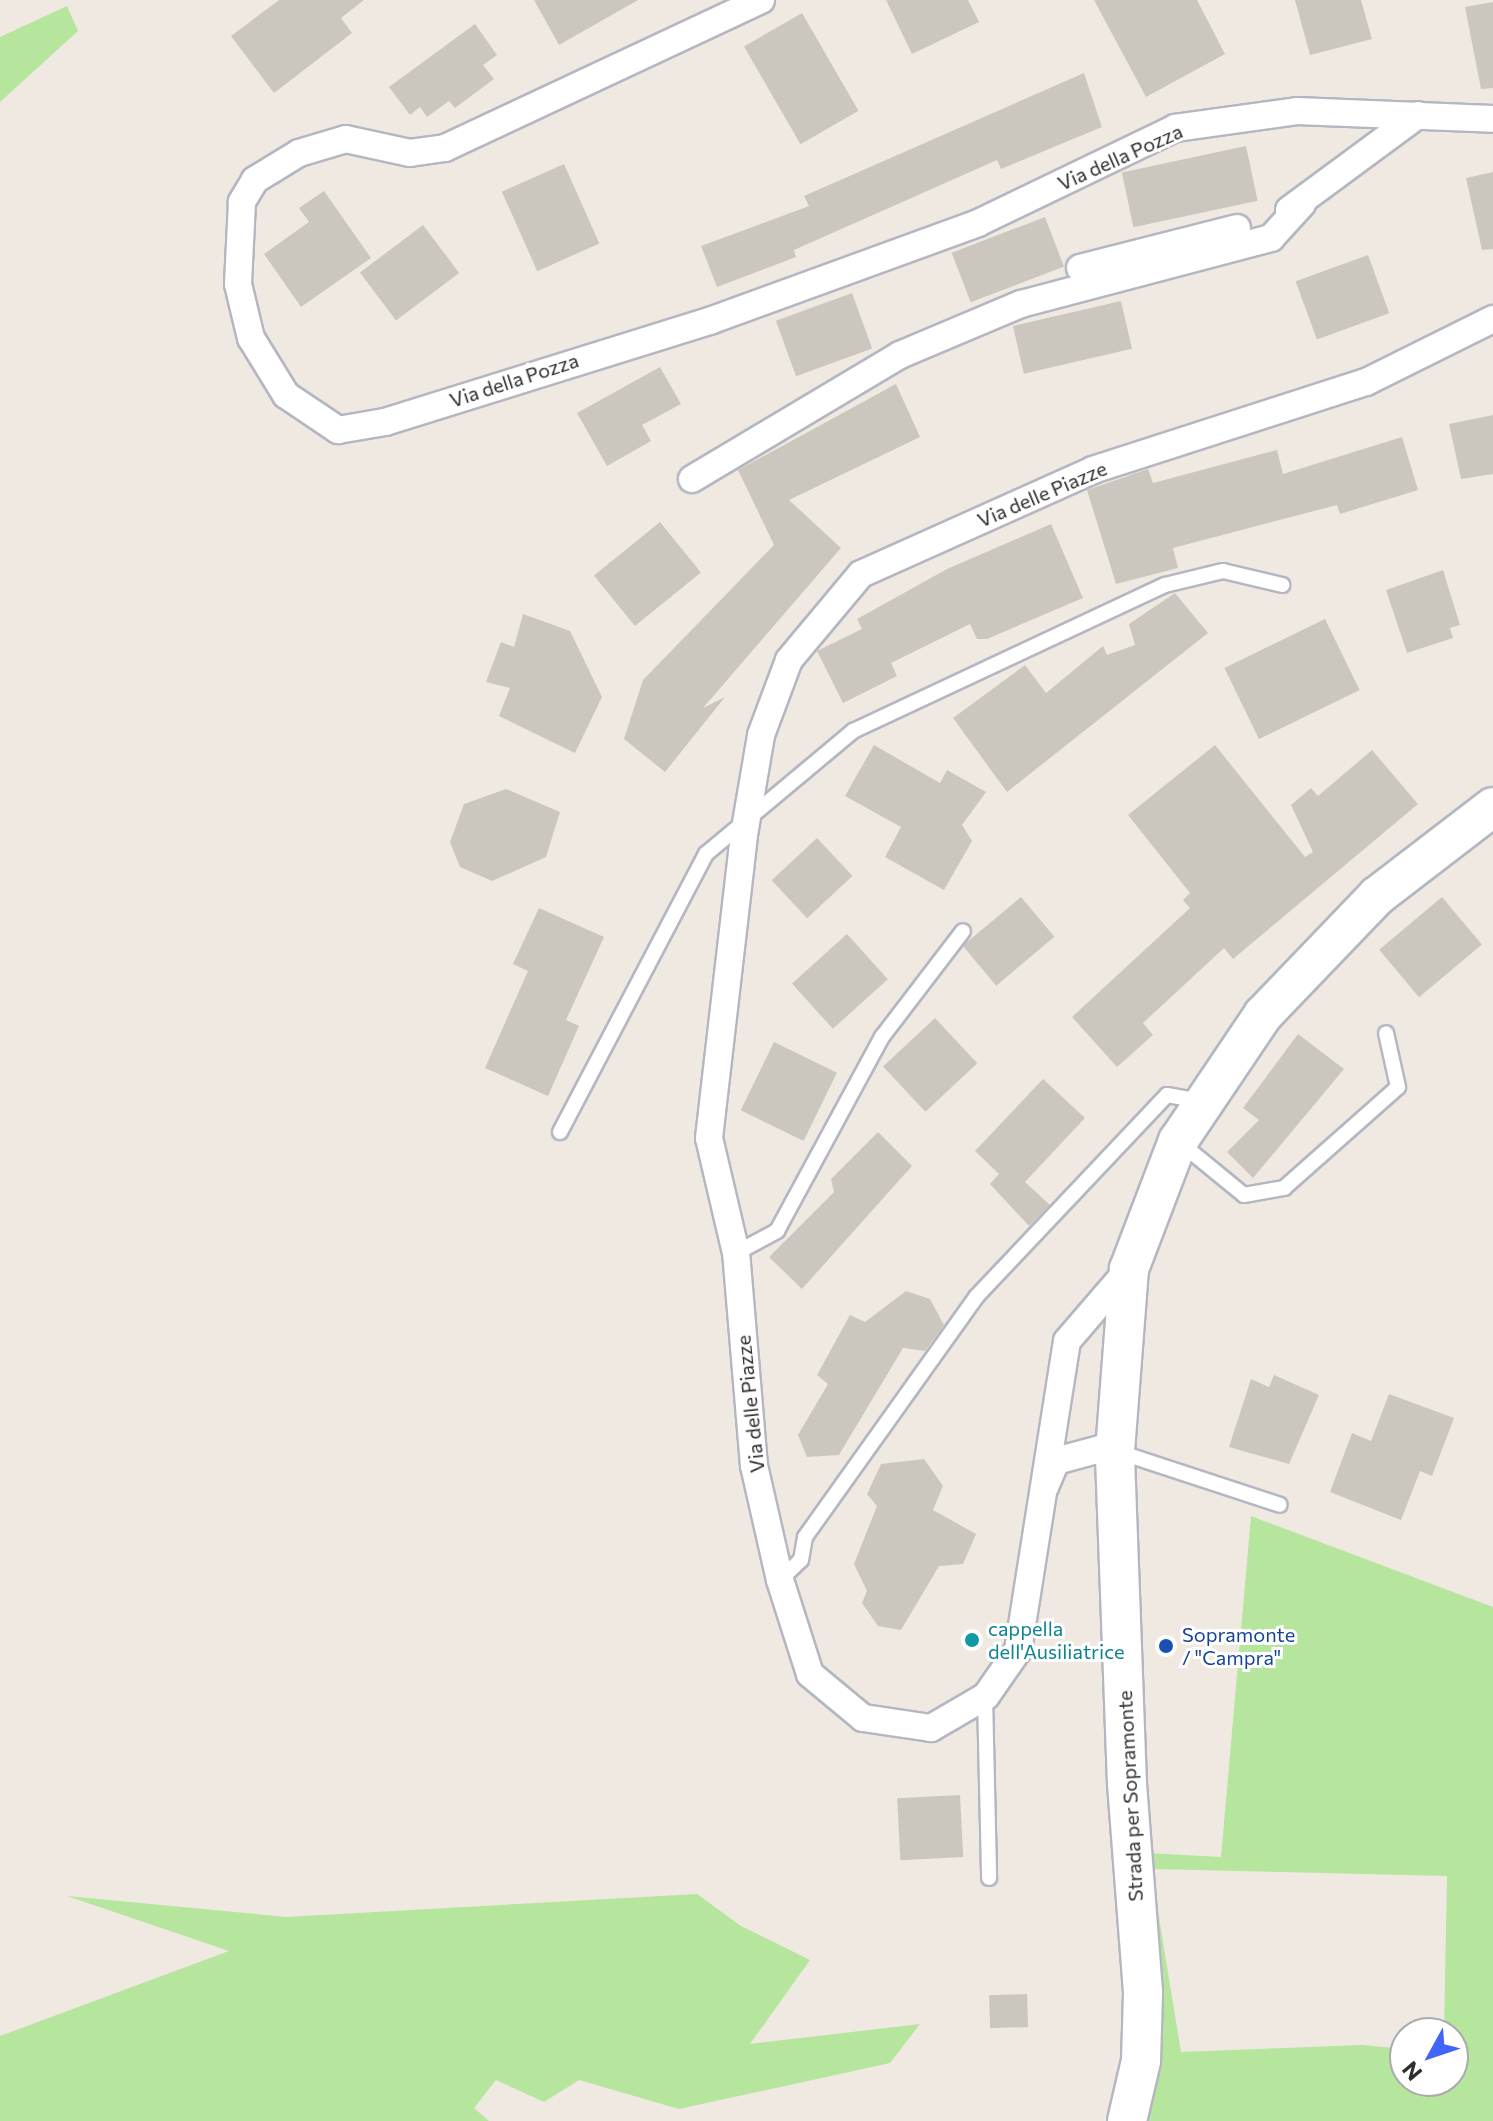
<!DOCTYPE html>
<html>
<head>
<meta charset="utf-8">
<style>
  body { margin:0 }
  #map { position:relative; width:1493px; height:2121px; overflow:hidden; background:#efe9e1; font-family:Commissioner,sans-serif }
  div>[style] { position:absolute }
  .green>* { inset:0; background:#b6e59e }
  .building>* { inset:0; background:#cbc7bf; transform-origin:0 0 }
  .roads { filter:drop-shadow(2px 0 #b4b7c1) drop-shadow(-2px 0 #b4b7c1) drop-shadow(0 2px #b4b7c1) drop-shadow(0 -2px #b4b7c1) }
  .lane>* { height:14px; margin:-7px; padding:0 7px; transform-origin:7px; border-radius:7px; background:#fff }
  .street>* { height:26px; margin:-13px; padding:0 13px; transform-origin:13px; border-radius:13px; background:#fff }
  .secondary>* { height:38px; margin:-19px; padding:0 19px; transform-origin:19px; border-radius:19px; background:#fff }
  .dots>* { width:22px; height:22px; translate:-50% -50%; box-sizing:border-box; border:4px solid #fff; border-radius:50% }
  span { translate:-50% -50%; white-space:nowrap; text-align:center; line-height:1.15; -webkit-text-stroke:6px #fff; paint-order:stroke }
  .street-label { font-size:20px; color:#2e2e2e }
  .culture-label { font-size:20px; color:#0d838f }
  .left { translate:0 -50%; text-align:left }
  .transit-label { font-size:20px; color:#164399 }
  .north { position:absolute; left:1389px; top:2017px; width:80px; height:80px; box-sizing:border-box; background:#fff; border:2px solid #ababab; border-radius:50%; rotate:230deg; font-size:22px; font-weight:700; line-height:32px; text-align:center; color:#2e2e2e }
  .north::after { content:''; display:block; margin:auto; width:28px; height:36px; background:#4264fb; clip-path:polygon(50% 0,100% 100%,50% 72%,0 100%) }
</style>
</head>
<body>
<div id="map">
  <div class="green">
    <div style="clip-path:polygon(67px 6px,78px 31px,0 102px,0 37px)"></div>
    <div style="clip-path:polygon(evenodd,1251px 1516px,1493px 1607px,1493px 2121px,1149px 2121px,1160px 2021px,1147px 1853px,1221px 1857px,1251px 1516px,1151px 1869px,1447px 1876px,1444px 2033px,1453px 2033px,1453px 2081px,1405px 2081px,1405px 2049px,1362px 2045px,1181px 2052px,1151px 1869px)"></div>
    <div style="clip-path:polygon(697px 1894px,741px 1926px,810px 1960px,750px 2044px,920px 2024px,890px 2063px,679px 2109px,579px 2080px,544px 2102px,496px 2080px,474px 2108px,489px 2121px,0 2121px,0 2036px,229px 1951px,67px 1896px,286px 1917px)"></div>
  </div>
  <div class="building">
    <div style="clip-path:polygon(279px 0,364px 0,341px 18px,352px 33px,274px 93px,231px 36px)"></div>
    <div style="clip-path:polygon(534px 0,638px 0,559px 45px)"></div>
    <div style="clip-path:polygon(886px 0,968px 0,979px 22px,912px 54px)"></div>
    <div style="clip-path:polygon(1094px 0,1197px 0,1225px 54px,1146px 97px)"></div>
    <div style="clip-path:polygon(1295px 0,1361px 0,1372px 39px,1310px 55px)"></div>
    <div style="clip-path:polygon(1493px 2px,1493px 88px,1481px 89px,1465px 7px)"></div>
    <div style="left:802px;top:13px;width:113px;height:67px;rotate:60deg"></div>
    <div style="clip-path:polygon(475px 24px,497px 55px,483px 65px,494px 79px,455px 108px,449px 101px,427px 117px,420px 107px,410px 115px,389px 87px)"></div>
    <div style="clip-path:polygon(1084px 73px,1102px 127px,1001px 169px,997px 160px,794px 250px,796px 257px,717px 287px,701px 246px,809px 206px,804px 196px)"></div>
    <div style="left:1246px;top:146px;width:56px;height:127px;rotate:78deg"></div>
    <div style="left:564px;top:164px;width:87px;height:68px;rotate:66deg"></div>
    <div style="clip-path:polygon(1493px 172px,1493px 249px,1482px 250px,1466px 178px)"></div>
    <div style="clip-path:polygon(324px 191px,371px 258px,301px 307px,264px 254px,309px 222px,299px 208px)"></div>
    <div style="left:1045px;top:217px;width:53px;height:100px;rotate:69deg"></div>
    <div style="left:423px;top:225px;width:60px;height:79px;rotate:53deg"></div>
    <div style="left:1368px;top:255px;width:62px;height:77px;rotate:70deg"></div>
    <div style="left:852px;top:293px;width:59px;height:81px;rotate:70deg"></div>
    <div style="left:1121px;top:301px;width:49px;height:111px;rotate:77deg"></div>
    <div style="clip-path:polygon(660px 367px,681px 404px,642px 425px,651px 441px,607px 466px,577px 413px)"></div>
    <div style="clip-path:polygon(896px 384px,920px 437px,789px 500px,841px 548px,703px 708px,725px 697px,665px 772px,624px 739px,643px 680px,774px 545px,738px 470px)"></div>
    <div style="clip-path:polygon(1493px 415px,1493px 474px,1461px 479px,1449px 424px)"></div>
    <div style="clip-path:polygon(1402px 437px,1418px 490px,1340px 514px,1337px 505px,1173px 548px,1178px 568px,1116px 584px,1087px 490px,1148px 469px,1153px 483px,1277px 450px,1283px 474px)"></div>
    <div style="left:660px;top:522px;width:65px;height:85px;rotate:51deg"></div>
    <div style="clip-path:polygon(1051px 524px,1083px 598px,987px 639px,977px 639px,970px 624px,891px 663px,897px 676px,843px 703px,817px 651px,862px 629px,857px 619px,947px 569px)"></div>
    <div style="clip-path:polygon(1443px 570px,1460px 625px,1450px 628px,1453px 638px,1407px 653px,1386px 590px)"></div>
    <div style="clip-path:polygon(1175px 593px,1208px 633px,1007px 792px,953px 718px,1025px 665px,1046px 693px,1103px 646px,1107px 655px,1135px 645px,1129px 624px)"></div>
    <div style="clip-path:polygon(523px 614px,570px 631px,602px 697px,575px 753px,499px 716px,510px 688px,486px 682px,501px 642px,514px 647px)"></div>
    <div style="left:1325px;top:619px;width:79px;height:112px;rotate:64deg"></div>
    <div style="clip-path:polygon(874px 745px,940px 783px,947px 770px,986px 792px,962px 825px,972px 841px,944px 890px,885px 857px,901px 827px,845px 796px)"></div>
    <div style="clip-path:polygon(1215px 745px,1305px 857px,1313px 852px,1291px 805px,1311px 788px,1318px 796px,1372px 750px,1418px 804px,1233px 959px,1224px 948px,1143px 1023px,1153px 1035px,1117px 1067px,1072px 1017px,1190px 908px,1183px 900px,1190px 893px,1128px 815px)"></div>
    <div style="clip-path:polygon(506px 789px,560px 812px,546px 857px,492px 881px,460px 867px,450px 842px,464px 804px)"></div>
    <div style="left:817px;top:838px;width:52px;height:62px;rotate:47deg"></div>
    <div style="left:1021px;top:897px;width:52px;height:76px;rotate:50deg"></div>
    <div style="left:1442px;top:897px;width:62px;height:82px;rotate:50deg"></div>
    <div style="clip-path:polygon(539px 908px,604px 937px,566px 1020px,579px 1026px,548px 1096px,485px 1068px,528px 971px,513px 964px)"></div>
    <div style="left:847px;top:934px;width:61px;height:74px;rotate:48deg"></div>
    <div style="left:935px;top:1018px;width:62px;height:71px;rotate:47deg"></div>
    <div style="clip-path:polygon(1298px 1034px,1344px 1069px,1253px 1178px,1227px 1152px,1259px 1120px,1243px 1108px)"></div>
    <div style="left:774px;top:1042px;width:70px;height:76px;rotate:26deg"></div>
    <div style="clip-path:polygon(1043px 1079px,1085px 1118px,1025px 1182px,1050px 1205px,1029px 1226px,990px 1184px,999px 1174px,975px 1151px)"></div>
    <div style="clip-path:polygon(878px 1132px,912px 1166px,802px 1289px,769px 1257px,834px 1192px,831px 1179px)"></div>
    <div style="clip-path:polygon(906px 1291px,930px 1299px,944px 1325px,925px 1351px,903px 1348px,839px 1455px,807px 1457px,798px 1435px,828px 1384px,817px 1375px,850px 1315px,865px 1322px)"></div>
    <div style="clip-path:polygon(1274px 1375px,1319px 1395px,1289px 1464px,1229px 1447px,1251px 1379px,1269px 1387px)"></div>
    <div style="clip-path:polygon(1389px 1394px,1454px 1418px,1432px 1476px,1420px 1471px,1401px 1520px,1330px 1492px,1352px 1433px,1371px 1441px)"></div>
    <div style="clip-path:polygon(924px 1459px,943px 1486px,933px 1510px,976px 1534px,963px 1564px,939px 1566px,901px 1630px,878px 1626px,862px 1603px,867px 1591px,854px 1564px,877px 1506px,867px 1494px,881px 1464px)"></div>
    <div style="left:960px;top:1795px;width:62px;height:63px;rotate:87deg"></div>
    <div style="left:1027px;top:1994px;width:33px;height:38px;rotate:88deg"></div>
  </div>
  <div class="roads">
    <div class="lane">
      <div style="left:560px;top:1132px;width:314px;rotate:-62.3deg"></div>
      <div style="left:706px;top:854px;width:192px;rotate:-39.9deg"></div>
      <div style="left:853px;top:731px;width:344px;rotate:-25.1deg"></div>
      <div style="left:1165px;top:585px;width:60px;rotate:-13.6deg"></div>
      <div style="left:1223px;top:571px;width:61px;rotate:13.3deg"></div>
      <div style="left:1178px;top:1141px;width:85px;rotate:39.3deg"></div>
      <div style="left:1244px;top:1195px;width:41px;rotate:-9.9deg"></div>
      <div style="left:1284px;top:1188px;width:152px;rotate:-41.5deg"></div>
      <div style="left:1398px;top:1087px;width:55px;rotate:-102.5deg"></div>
      <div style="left:736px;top:1253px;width:47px;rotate:-28.2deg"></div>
      <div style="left:777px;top:1231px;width:221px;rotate:-61.6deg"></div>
      <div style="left:882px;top:1037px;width:133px;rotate:-52.6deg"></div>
      <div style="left:1119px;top:1452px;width:169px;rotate:18.2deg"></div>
      <div style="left:780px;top:1580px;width:29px;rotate:-44deg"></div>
      <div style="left:801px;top:1560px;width:23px;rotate:-80deg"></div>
      <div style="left:805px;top:1537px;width:295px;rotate:-54.5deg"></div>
      <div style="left:976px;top:1297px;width:278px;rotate:-46.6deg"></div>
      <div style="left:1167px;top:1095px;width:35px;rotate:10deg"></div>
      <div style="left:985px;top:1696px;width:182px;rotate:88.7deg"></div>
    </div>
    <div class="street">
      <div style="left:761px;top:0;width:349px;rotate:154.9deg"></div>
      <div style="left:445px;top:148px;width:35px;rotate:172deg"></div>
      <div style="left:410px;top:153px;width:66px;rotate:-167.7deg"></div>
      <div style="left:346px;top:139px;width:49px;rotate:163.4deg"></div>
      <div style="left:299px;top:153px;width:52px;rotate:148.5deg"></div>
      <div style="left:255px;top:180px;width:26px;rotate:121deg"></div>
      <div style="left:242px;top:202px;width:82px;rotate:92.8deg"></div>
      <div style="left:238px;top:284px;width:56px;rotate:76.5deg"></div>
      <div style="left:251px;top:338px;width:67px;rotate:58.4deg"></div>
      <div style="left:286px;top:395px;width:63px;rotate:33.9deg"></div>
      <div style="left:338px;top:430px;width:48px;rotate:-9.7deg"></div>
      <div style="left:385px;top:422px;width:343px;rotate:-17.3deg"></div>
      <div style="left:712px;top:320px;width:283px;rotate:-20deg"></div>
      <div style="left:978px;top:223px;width:219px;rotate:-25.7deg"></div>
      <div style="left:1175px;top:128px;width:123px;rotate:-7.9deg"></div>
      <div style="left:1297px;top:111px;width:196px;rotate:2.3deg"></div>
      <div style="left:1289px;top:210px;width:160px;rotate:-36.4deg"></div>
      <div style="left:1080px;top:268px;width:162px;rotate:-14.3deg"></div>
      <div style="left:692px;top:479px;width:242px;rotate:-30.8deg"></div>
      <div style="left:900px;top:355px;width:131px;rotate:-22.9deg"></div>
      <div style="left:1021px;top:304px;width:259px;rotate:-14.8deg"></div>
      <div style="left:1271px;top:238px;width:46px;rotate:-47.6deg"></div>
      <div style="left:1129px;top:1269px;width:95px;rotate:130.7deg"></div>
      <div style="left:1067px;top:1341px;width:313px;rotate:99deg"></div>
      <div style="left:1018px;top:1650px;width:56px;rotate:124.8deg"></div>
      <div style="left:986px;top:1696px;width:64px;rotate:149.8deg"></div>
      <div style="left:931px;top:1728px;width:69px;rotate:-171.6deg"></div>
      <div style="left:863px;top:1718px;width:69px;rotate:-140.3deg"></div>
      <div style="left:810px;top:1674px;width:99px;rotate:-107.7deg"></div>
      <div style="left:780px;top:1580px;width:117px;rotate:-102.8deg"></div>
      <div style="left:754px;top:1466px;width:214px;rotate:-94.8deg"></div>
      <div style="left:736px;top:1253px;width:118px;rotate:-103.2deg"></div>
      <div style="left:709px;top:1138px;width:311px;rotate:-83.4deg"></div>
      <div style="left:745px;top:829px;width:95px;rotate:-80.3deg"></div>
      <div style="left:761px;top:735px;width:80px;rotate:-69.5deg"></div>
      <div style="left:789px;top:660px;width:112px;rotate:-50.1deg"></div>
      <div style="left:861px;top:574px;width:254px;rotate:-24.1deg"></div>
      <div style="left:1093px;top:470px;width:287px;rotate:-17.9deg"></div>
      <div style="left:1366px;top:382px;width:142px;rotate:-26.4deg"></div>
      <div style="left:1045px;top:1487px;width:28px;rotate:-67deg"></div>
      <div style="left:1056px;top:1461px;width:61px;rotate:-15.2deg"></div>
    </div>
    <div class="secondary">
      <div style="left:1127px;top:2121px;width:62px;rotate:-76.9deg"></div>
      <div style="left:1141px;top:2061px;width:69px;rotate:-88.3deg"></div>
      <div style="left:1143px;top:1992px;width:209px;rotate:-94.4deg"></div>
      <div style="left:1127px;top:1784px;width:333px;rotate:-92.1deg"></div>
      <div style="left:1115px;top:1451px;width:183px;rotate:-85.6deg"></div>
      <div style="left:1129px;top:1269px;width:137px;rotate:-69.1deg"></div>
      <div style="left:1178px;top:1141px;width:152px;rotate:-56deg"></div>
      <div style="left:1263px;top:1015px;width:165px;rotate:-46.2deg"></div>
      <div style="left:1377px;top:896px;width:146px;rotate:-37.5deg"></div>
    </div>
  </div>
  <div class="dots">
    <div style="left:972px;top:1640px;background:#0f9aa8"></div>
    <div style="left:1166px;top:1646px;background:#1a4fb4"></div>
  </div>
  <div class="street-label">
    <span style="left:1120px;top:157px;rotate:-24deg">Via della Pozza</span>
    <span style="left:514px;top:380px;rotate:-18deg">Via della Pozza</span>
    <span style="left:1042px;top:494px;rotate:-23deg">Via delle Piazze</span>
    <span style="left:750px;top:1404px;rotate:-96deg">Via delle Piazze</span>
    <span style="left:1130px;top:1796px;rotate:-93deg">Strada per Sopramonte</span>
  </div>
  <div class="culture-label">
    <span class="left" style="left:988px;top:1640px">cappella<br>dell'Ausiliatrice</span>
  </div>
  <div class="transit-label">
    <span class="left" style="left:1182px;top:1646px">Sopramonte<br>/ "Campra"</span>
  </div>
  <div class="north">N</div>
</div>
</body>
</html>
